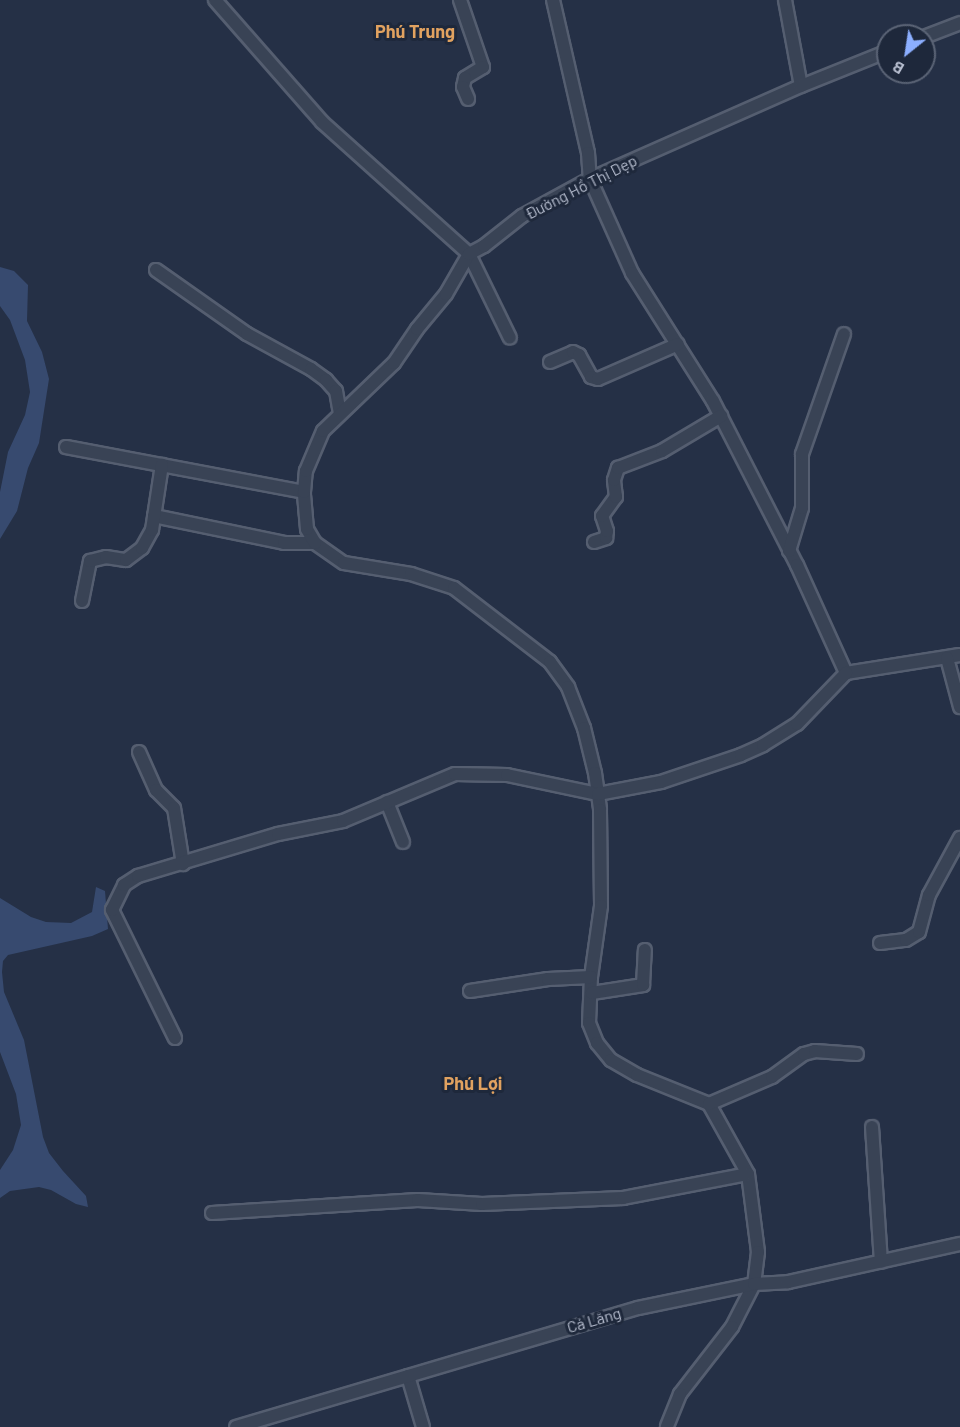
<!DOCTYPE html>
<html>
<head>
<meta charset="utf-8">
<style>
  body { margin:0 }
  #map { position:relative; width:960px; height:1427px; overflow:hidden; background:#253046; font-family:Barlow,sans-serif }
  div>[style] { position:absolute }
  .water>* { inset:0; background:#374a6f }
  .roads { filter:drop-shadow(2px 0 #555e70) drop-shadow(-2px 0 #555e70) drop-shadow(0 2px #555e70) drop-shadow(0 -2px #555e70) }
  .street>* { height:12px; margin:-6px; padding:0 6px; transform-origin:6px; border-radius:6px; background:#394355 }
  span { translate:-50% -50%; white-space:nowrap; text-align:center; line-height:1.15; -webkit-text-stroke:6px #1e283b; paint-order:stroke }
  .street-label { font-size:16px; color:#b7becf }
  .neighbourhood-label { font-size:18px; color:#e1a260; font-weight:700 }
  .north { position:absolute; left:876px; top:24px; width:60px; height:60px; box-sizing:border-box; background:#1e283b; border:2px solid #5b6476; border-radius:50%; rotate:210deg; font-size:16px; font-weight:700; line-height:24px; text-align:center; color:#b7becf }
  .north::after { content:''; display:block; margin:auto; width:21px; height:27px; background:#8cafff; clip-path:polygon(50% 0,100% 100%,50% 72%,0 100%) }
</style>
</head>
<body>
<div id="map">
  <div class="water">
    <div style="clip-path:polygon(0 267px,14px 271px,28px 285px,27px 321px,42px 352px,49px 379px,39px 443px,28px 468px,17px 511px,0 539px,0 492px,8px 452px,25px 415px,30px 392px,25px 360px,10px 320px,0 306px)"></div>
    <div style="clip-path:polygon(96px 887px,105px 891px,108px 929px,92px 936px,8px 955px,3px 961px,2px 972px,4px 992px,24px 1040px,43px 1137px,49px 1153px,63px 1171px,86px 1196px,88px 1207px,76px 1204px,51px 1190px,39px 1187px,10px 1191px,0 1198px,0 1170px,13px 1150px,21px 1125px,16px 1094px,0 1052px,0 898px,31px 917px,46px 922px,71px 923px,92px 912px)"></div>
  </div>
  <div class="roads">
    <div class="street">
      <div style="left:215px;top:0;width:162px;rotate:48.7deg"></div>
      <div style="left:322px;top:122px;width:198px;rotate:41.9deg"></div>
      <div style="left:469px;top:254px;width:93px;rotate:64deg"></div>
      <div style="left:460px;top:0;width:71px;rotate:71.1deg"></div>
      <div style="left:483px;top:67px;width:21px;rotate:149deg"></div>
      <div style="left:465px;top:78px;width:9px;rotate:103deg"></div>
      <div style="left:463px;top:87px;width:13px;rotate:67deg"></div>
      <div style="left:553px;top:0;width:157px;rotate:77.1deg"></div>
      <div style="left:588px;top:153px;width:26px;rotate:86deg"></div>
      <div style="left:590px;top:179px;width:103px;rotate:65.9deg"></div>
      <div style="left:632px;top:273px;width:151px;rotate:57.7deg"></div>
      <div style="left:713px;top:401px;width:184px;rotate:62.9deg"></div>
      <div style="left:797px;top:565px;width:119px;rotate:65.6deg"></div>
      <div style="left:846px;top:673px;width:115px;rotate:-9deg"></div>
      <div style="left:785px;top:0;width:87px;rotate:79.5deg"></div>
      <div style="left:924px;top:37px;width:39px;rotate:-21deg"></div>
      <div style="left:156px;top:270px;width:111px;rotate:35.1deg"></div>
      <div style="left:247px;top:334px;width:73px;rotate:28.7deg"></div>
      <div style="left:311px;top:369px;width:19px;rotate:36deg"></div>
      <div style="left:326px;top:380px;width:15px;rotate:48deg"></div>
      <div style="left:336px;top:391px;width:23px;rotate:80deg"></div>
      <div style="left:550px;top:362px;width:25px;rotate:-23deg"></div>
      <div style="left:573px;top:352px;width:7px;rotate:27deg"></div>
      <div style="left:579px;top:355px;width:25px;rotate:61deg"></div>
      <div style="left:591px;top:377px;width:7px;rotate:16deg"></div>
      <div style="left:598px;top:379px;width:87px;rotate:-23.6deg"></div>
      <div style="left:66px;top:447px;width:242px;rotate:10.7deg"></div>
      <div style="left:154px;top:516px;width:133px;rotate:11.7deg"></div>
      <div style="left:284px;top:543px;width:31px"></div>
      <div style="left:315px;top:543px;width:35px;rotate:35deg"></div>
      <div style="left:344px;top:563px;width:68px;rotate:9.3deg"></div>
      <div style="left:411px;top:574px;width:45px;rotate:18deg"></div>
      <div style="left:454px;top:588px;width:121px;rotate:37.6deg"></div>
      <div style="left:550px;top:662px;width:31px;rotate:54deg"></div>
      <div style="left:568px;top:687px;width:44px;rotate:68.7deg"></div>
      <div style="left:584px;top:728px;width:46px;rotate:76.3deg"></div>
      <div style="left:595px;top:773px;width:37px;rotate:82deg"></div>
      <div style="left:600px;top:810px;width:96px;rotate:89.4deg"></div>
      <div style="left:601px;top:906px;width:72px;rotate:98deg"></div>
      <div style="left:591px;top:977px;width:46px;rotate:92.5deg"></div>
      <div style="left:589px;top:1023px;width:22px;rotate:68deg"></div>
      <div style="left:597px;top:1043px;width:22px;rotate:51deg"></div>
      <div style="left:611px;top:1060px;width:30px;rotate:30deg"></div>
      <div style="left:637px;top:1075px;width:78px;rotate:21.9deg"></div>
      <div style="left:709px;top:1104px;width:80px;rotate:60.9deg"></div>
      <div style="left:748px;top:1174px;width:79px;rotate:82.7deg"></div>
      <div style="left:758px;top:1252px;width:32px;rotate:97deg"></div>
      <div style="left:754px;top:1284px;width:48px;rotate:117.1deg"></div>
      <div style="left:732px;top:1327px;width:85px;rotate:127.8deg"></div>
      <div style="left:680px;top:1394px;width:35px;rotate:112deg"></div>
      <div style="left:594px;top:542px;width:13px;rotate:-18deg"></div>
      <div style="left:606px;top:538px;width:7px;rotate:-82deg"></div>
      <div style="left:607px;top:531px;width:16px;rotate:-108deg"></div>
      <div style="left:602px;top:516px;width:24px;rotate:-54deg"></div>
      <div style="left:616px;top:497px;width:17px;rotate:-97deg"></div>
      <div style="left:614px;top:480px;width:13px;rotate:-72deg"></div>
      <div style="left:618px;top:468px;width:47px;rotate:-21.1deg"></div>
      <div style="left:662px;top:451px;width:69px;rotate:-30.7deg"></div>
      <div style="left:315px;top:543px;width:16px;rotate:-120deg"></div>
      <div style="left:307px;top:529px;width:37px;rotate:-95deg"></div>
      <div style="left:304px;top:492px;width:21px;rotate:-85deg"></div>
      <div style="left:306px;top:471px;width:43px;rotate:-67deg"></div>
      <div style="left:323px;top:431px;width:98px;rotate:-43.8deg"></div>
      <div style="left:394px;top:363px;width:41px;rotate:-55.9deg"></div>
      <div style="left:417px;top:329px;width:45px;rotate:-50.4deg"></div>
      <div style="left:446px;top:294px;width:46px;rotate:-60.1deg"></div>
      <div style="left:469px;top:254px;width:17px;rotate:-28deg"></div>
      <div style="left:484px;top:246px;width:48px;rotate:-38.3deg"></div>
      <div style="left:522px;top:216px;width:77px;rotate:-28.6deg"></div>
      <div style="left:590px;top:179px;width:231px;rotate:-23.8deg"></div>
      <div style="left:801px;top:86px;width:94px;rotate:-21.9deg"></div>
      <div style="left:789px;top:551px;width:45px;rotate:-73.2deg"></div>
      <div style="left:802px;top:508px;width:54px;rotate:-90deg"></div>
      <div style="left:802px;top:454px;width:127px;rotate:-70.7deg"></div>
      <div style="left:82px;top:601px;width:41px;rotate:-78.7deg"></div>
      <div style="left:90px;top:561px;width:16px;rotate:-14deg"></div>
      <div style="left:106px;top:557px;width:20px;rotate:9deg"></div>
      <div style="left:126px;top:560px;width:20px;rotate:-37deg"></div>
      <div style="left:142px;top:548px;width:21px;rotate:-61deg"></div>
      <div style="left:152px;top:530px;width:66px;rotate:-81.3deg"></div>
      <div style="left:947px;top:658px;width:51px;rotate:75.1deg"></div>
      <div style="left:139px;top:752px;width:42px;rotate:65.9deg"></div>
      <div style="left:156px;top:790px;width:25px;rotate:45deg"></div>
      <div style="left:174px;top:808px;width:57px;rotate:80.9deg"></div>
      <div style="left:387px;top:802px;width:43px;rotate:68.2deg"></div>
      <div style="left:880px;top:943px;width:26px;rotate:-7deg"></div>
      <div style="left:906px;top:940px;width:15px;rotate:-32deg"></div>
      <div style="left:919px;top:932px;width:38px;rotate:-75deg"></div>
      <div style="left:929px;top:895px;width:65px;rotate:-61.5deg"></div>
      <div style="left:470px;top:991px;width:79px;rotate:-8.7deg"></div>
      <div style="left:548px;top:979px;width:43px;rotate:-2.7deg"></div>
      <div style="left:592px;top:993px;width:52px;rotate:-8.9deg"></div>
      <div style="left:643px;top:985px;width:35px;rotate:-87deg"></div>
      <div style="left:175px;top:1038px;width:143px;rotate:-116.2deg"></div>
      <div style="left:112px;top:910px;width:28px;rotate:-64deg"></div>
      <div style="left:124px;top:885px;width:17px;rotate:-33deg"></div>
      <div style="left:138px;top:876px;width:146px;rotate:-16.7deg"></div>
      <div style="left:278px;top:834px;width:66px;rotate:-11.3deg"></div>
      <div style="left:343px;top:821px;width:121px;rotate:-22.8deg"></div>
      <div style="left:455px;top:774px;width:52px;rotate:1.1deg"></div>
      <div style="left:507px;top:775px;width:93px;rotate:11.8deg"></div>
      <div style="left:598px;top:794px;width:64px;rotate:-10.8deg"></div>
      <div style="left:661px;top:782px;width:84px;rotate:-18.6deg"></div>
      <div style="left:741px;top:755px;width:24px;rotate:-24deg"></div>
      <div style="left:763px;top:745px;width:40px;rotate:-32deg"></div>
      <div style="left:797px;top:724px;width:71px;rotate:-46.1deg"></div>
      <div style="left:709px;top:1104px;width:69px;rotate:-23.2deg"></div>
      <div style="left:772px;top:1077px;width:39px;rotate:-36deg"></div>
      <div style="left:804px;top:1054px;width:11px;rotate:-15deg"></div>
      <div style="left:815px;top:1051px;width:42px;rotate:4.1deg"></div>
      <div style="left:872px;top:1127px;width:135px;rotate:86.2deg"></div>
      <div style="left:212px;top:1213px;width:206px;rotate:-3.6deg"></div>
      <div style="left:418px;top:1200px;width:64px;rotate:3.6deg"></div>
      <div style="left:482px;top:1204px;width:141px;rotate:-2.4deg"></div>
      <div style="left:623px;top:1198px;width:127px;rotate:-10.9deg"></div>
      <div style="left:408px;top:1376px;width:53px;rotate:73.6deg"></div>
      <div style="left:236px;top:1427px;width:419px;rotate:-16.5deg"></div>
      <div style="left:638px;top:1308px;width:118px;rotate:-11.7deg"></div>
      <div style="left:754px;top:1284px;width:34px;rotate:-3deg"></div>
      <div style="left:788px;top:1282px;width:176px;rotate:-12.5deg"></div>
    </div>
  </div>
  <div class="street-label">
    <span style="left:581px;top:187px;rotate:-27deg">Đường Hồ Thị Dẹp</span>
    <span style="left:594px;top:1320px;rotate:-16deg">Cá Lăng</span>
  </div>
  <div class="neighbourhood-label">
    <span style="left:415px;top:31px">Phú Trung</span>
    <span style="left:473px;top:1083px">Phú Lợi</span>
  </div>
  <div class="north">B</div>
</div>
</body>
</html>
